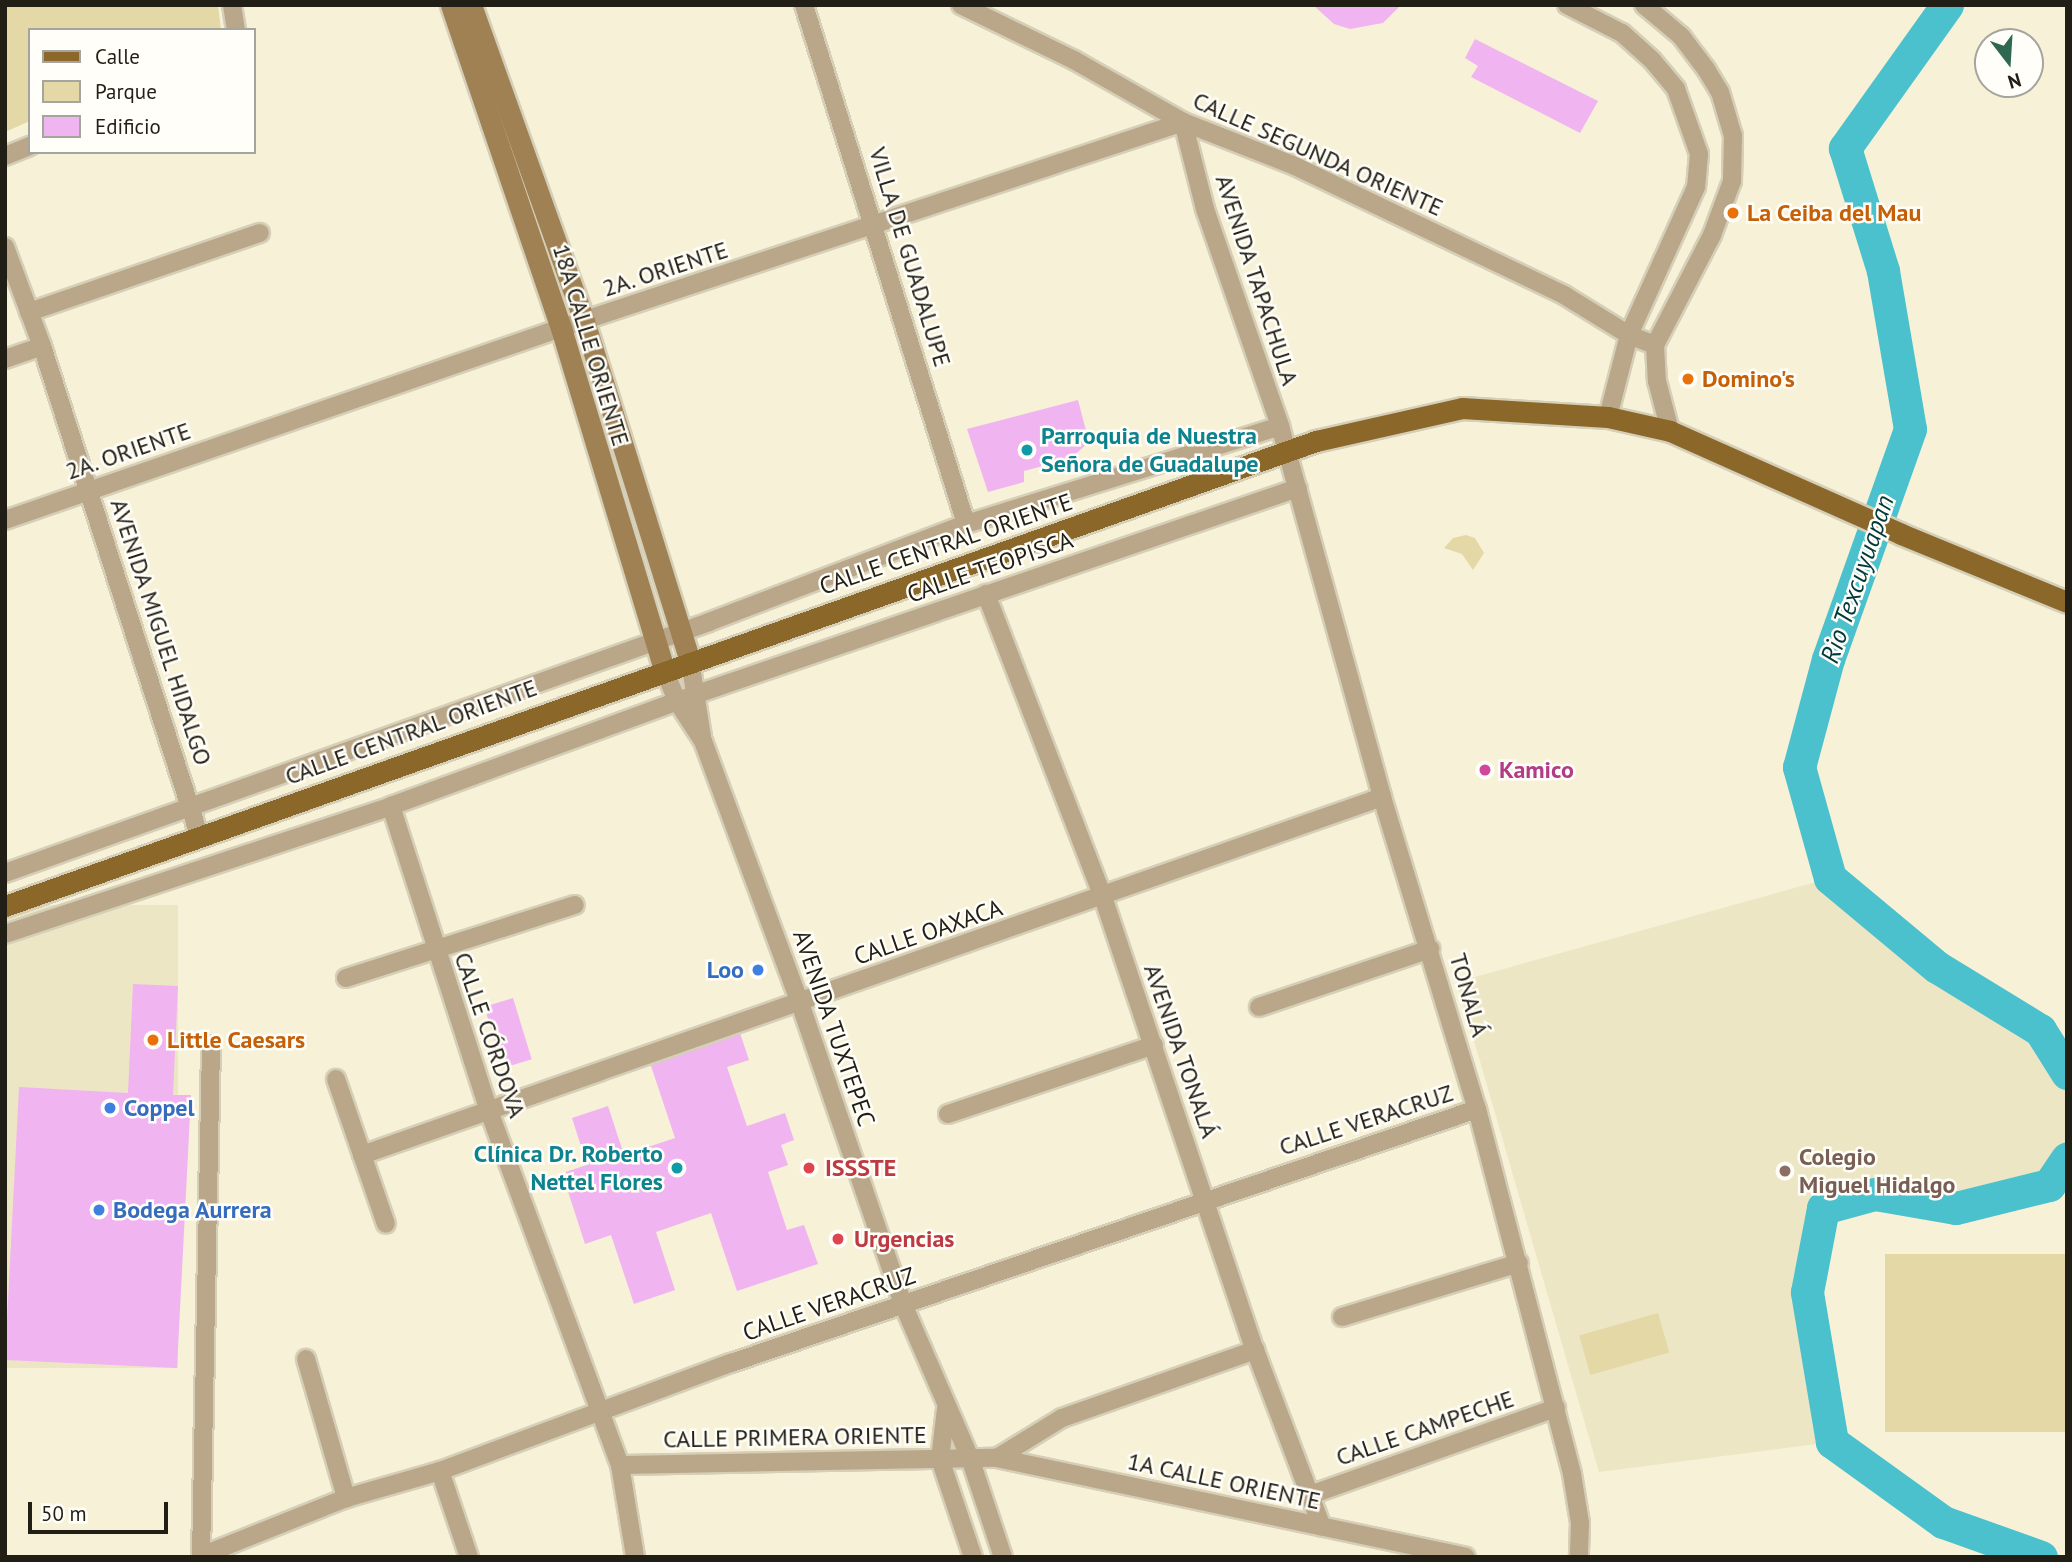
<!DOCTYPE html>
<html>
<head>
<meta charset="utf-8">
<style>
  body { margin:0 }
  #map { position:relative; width:2072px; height:1562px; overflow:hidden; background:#f7f1d7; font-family:"PT Sans",sans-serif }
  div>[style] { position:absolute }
  .built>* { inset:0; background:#ede6c5; transform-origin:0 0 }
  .green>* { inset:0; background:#e4d8a7; transform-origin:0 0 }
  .river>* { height:33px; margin:-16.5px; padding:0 16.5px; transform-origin:16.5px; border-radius:16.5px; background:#4ac1cd }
  .building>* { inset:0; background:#f0b4f1; transform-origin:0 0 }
  .roads { filter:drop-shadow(2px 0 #d5cfb8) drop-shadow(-2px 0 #d5cfb8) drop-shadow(0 2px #d5cfb8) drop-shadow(0 -2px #d5cfb8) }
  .minor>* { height:18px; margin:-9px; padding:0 9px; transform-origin:9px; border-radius:9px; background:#baa688 }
  .secondary>* { height:21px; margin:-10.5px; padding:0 10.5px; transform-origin:10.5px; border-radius:10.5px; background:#9f8154 }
  .primary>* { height:21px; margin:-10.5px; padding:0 10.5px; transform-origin:10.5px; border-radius:10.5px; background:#8b672a }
  .dots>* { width:19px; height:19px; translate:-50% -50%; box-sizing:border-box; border:4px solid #fffef9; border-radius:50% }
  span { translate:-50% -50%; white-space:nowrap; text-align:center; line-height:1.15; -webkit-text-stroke:5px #fffef9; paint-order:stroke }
  .street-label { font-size:24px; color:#211e15 }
  .food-label { font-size:24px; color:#c56008; font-weight:700 }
  .left { translate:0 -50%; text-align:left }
  .culture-label { font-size:24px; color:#0d838f; font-weight:700 }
  .right { translate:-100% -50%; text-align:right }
  .hotel-label { font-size:24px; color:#b23c85; font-weight:700 }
  .shop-label { font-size:24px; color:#366cbe; font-weight:700 }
  .education-label { font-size:24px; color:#785e54; font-weight:700 }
  .health-label { font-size:24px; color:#be3a42; font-weight:700 }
  .water-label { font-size:26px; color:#00393e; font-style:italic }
  .frame { position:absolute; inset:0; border:7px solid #211e15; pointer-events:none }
  .legend { position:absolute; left:28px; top:28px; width:228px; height:126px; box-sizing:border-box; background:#fffef9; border:2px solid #a6a49e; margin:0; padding:9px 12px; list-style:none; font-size:21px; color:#211e15 }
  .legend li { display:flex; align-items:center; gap:14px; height:35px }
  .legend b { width:35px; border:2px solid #a6a49e }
  .north { position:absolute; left:1974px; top:28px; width:70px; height:70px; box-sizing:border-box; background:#fffef9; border:2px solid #a6a49e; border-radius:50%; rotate:163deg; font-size:19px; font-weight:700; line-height:28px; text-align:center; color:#211e15 }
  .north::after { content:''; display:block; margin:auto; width:24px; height:32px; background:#2f6850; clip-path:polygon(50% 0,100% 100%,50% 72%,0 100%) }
  .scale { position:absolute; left:28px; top:1502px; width:140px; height:32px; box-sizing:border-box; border:4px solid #211e15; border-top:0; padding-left:9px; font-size:21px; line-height:24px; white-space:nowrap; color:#211e15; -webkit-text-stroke:5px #fffef9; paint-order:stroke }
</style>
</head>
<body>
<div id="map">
  <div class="built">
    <div style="clip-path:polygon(1830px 878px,1937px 967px,2040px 1030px,2067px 1073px,2067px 1158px,2049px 1185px,1956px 1208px,1875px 1194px,1823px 1208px,1807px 1292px,1832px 1442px,1599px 1472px,1457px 982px)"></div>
    <div style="left:178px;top:905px;width:463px;height:181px;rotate:90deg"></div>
  </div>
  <div class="green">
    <div style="clip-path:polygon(5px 5px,218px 5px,221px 30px,30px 30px,30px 121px,5px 132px)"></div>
    <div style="clip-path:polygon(1466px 535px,1475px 538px,1484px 553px,1473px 570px,1462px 554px,1444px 548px,1453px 538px)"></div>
    <div style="left:1885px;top:1254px;width:182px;height:178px"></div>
    <div style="left:1658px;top:1313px;width:41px;height:82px;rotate:74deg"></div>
  </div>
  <div class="river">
    <div style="left:1947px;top:5px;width:176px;rotate:125.5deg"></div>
    <div style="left:1845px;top:148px;width:129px;rotate:72.8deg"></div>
    <div style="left:1883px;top:271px;width:160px;rotate:80.3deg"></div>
    <div style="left:1910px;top:429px;width:244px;rotate:109.6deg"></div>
    <div style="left:1828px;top:659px;width:112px;rotate:105deg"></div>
    <div style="left:1799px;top:767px;width:115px;rotate:74.4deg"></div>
    <div style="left:1830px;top:878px;width:139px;rotate:39.8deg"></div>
    <div style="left:1937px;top:967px;width:121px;rotate:31.5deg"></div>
    <div style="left:2040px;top:1030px;width:51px;rotate:57.9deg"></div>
    <div style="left:2041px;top:1557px;width:104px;rotate:-160.3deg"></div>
    <div style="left:1943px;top:1522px;width:137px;rotate:-144.2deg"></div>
    <div style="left:1832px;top:1442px;width:152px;rotate:-99.5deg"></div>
    <div style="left:1807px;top:1292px;width:86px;rotate:-79.2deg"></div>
    <div style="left:1823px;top:1208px;width:54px;rotate:-15.1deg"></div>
    <div style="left:1875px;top:1194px;width:82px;rotate:9.8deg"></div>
    <div style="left:1956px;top:1208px;width:96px;rotate:-13.9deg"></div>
    <div style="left:2049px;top:1185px;width:32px;rotate:-56deg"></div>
  </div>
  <div class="building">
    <div style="clip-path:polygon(1313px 5px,1401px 5px,1383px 23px,1350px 29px,1334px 24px)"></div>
    <div style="clip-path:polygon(1475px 39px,1598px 101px,1580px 133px,1471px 77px,1478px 66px,1465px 58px)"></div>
    <div style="clip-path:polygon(1078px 400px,1089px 442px,1070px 459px,1024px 471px,1024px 482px,988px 492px,967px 429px)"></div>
    <div style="clip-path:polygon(133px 984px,178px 986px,173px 1095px,191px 1095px,177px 1368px,5px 1360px,19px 1087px,128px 1093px)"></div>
    <div style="left:513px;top:998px;width:64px;height:30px;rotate:73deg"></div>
    <div style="clip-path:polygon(740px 1033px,749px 1060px,727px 1067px,747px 1126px,785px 1113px,794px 1140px,781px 1145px,788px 1165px,768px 1172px,787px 1230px,804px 1225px,818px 1264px,737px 1291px,711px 1213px,656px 1232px,675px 1290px,634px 1304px,611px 1235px,585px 1244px,562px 1173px,587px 1165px,572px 1118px,608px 1106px,624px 1155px,675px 1138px,650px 1063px)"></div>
  </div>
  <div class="roads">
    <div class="minor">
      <div style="left:232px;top:5px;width:25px;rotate:81deg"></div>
      <div style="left:804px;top:5px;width:544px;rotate:72.66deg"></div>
      <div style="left:961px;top:5px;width:126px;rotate:26deg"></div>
      <div style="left:1074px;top:60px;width:125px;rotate:29.6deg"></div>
      <div style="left:1183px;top:122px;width:120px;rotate:21.4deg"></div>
      <div style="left:1295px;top:166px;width:298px;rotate:25.6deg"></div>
      <div style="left:1564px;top:295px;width:76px;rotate:31.6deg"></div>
      <div style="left:1629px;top:335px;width:28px;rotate:21deg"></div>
      <div style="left:1567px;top:5px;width:62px;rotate:27deg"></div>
      <div style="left:1622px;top:33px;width:40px;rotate:42deg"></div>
      <div style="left:1652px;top:60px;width:38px;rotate:50deg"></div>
      <div style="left:1676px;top:89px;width:69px;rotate:70.5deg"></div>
      <div style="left:1699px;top:154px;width:33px;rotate:95deg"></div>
      <div style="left:1696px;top:187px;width:162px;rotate:114.4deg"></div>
      <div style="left:1629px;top:335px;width:85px;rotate:104.4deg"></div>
      <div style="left:1644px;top:5px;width:48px;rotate:40deg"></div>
      <div style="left:1681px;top:36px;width:41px;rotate:52.9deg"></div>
      <div style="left:1706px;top:69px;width:27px;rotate:59deg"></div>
      <div style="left:1720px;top:92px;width:46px;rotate:73.5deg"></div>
      <div style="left:1733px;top:136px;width:45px;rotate:91.3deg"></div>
      <div style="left:1732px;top:181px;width:58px;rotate:110.3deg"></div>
      <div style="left:1712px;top:235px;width:124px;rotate:117.4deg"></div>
      <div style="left:1655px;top:345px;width:36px;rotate:87deg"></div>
      <div style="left:1657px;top:381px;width:52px;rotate:75.4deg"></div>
      <div style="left:5px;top:156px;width:27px;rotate:-22deg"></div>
      <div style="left:5px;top:247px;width:106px;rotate:69.5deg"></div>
      <div style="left:42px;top:346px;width:514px;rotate:72.2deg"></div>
      <div style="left:29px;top:312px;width:244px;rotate:-18.9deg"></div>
      <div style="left:5px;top:359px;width:39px;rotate:-19deg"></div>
      <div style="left:5px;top:520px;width:588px;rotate:-19.05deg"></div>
      <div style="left:561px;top:328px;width:655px;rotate:-18.32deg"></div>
      <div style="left:1183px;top:122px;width:90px;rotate:75.8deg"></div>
      <div style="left:1205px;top:209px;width:230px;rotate:70.9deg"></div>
      <div style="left:1280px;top:426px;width:385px;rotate:74.6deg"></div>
      <div style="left:1382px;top:797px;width:326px;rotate:73.1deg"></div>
      <div style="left:1477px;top:1109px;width:377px;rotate:75.4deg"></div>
      <div style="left:1572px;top:1474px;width:50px;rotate:80.7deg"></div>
      <div style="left:1580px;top:1523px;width:34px;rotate:92deg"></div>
      <div style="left:986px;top:594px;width:325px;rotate:68.9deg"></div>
      <div style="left:1103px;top:897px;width:478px;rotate:71.5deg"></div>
      <div style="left:1255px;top:1350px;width:189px;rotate:69.3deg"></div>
      <div style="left:690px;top:661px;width:77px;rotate:81deg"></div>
      <div style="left:664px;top:669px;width:35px;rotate:68deg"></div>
      <div style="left:677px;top:701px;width:48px;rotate:57deg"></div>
      <div style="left:703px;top:741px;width:279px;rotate:69.7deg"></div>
      <div style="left:800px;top:1003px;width:318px;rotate:71.1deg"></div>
      <div style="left:903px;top:1304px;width:168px;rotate:66.5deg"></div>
      <div style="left:970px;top:1458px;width:104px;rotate:71.6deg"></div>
      <div style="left:391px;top:806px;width:320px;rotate:72.2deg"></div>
      <div style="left:489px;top:1111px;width:377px;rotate:69.7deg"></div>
      <div style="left:620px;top:1465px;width:93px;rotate:80.7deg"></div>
      <div style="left:5px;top:873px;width:747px;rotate:-19.62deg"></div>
      <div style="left:709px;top:622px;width:275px;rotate:-20.9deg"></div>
      <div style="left:966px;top:524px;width:329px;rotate:-17.3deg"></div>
      <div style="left:5px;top:934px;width:407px;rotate:-18.3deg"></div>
      <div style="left:391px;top:806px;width:326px;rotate:-20.1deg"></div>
      <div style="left:697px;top:694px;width:635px;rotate:-18.92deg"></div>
      <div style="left:346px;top:978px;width:240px;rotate:-17.7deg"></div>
      <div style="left:1259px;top:1007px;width:181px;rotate:-18.7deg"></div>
      <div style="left:336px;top:1079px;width:153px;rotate:71deg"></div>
      <div style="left:948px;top:1114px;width:217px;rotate:-18.5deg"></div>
      <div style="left:362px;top:1155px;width:1081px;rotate:-19.34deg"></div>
      <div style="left:1342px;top:1317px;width:185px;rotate:-17deg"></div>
      <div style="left:306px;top:1359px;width:145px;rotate:73.9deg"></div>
      <div style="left:946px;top:1409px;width:50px;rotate:96.8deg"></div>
      <div style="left:940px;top:1459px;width:103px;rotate:71.4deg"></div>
      <div style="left:997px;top:1458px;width:76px;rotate:-31.6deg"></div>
      <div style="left:1062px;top:1418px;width:205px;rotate:-19.4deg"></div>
      <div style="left:620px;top:1465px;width:377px;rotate:-1.1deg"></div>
      <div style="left:997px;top:1458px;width:479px;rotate:11.9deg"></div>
      <div style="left:440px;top:1471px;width:91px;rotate:71.4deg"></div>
      <div style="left:1310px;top:1495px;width:261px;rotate:-19.5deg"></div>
      <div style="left:201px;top:1556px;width:156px;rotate:-21.8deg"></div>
      <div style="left:346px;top:1498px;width:98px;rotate:-16deg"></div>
      <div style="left:440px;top:1471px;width:310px;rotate:-20.4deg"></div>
      <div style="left:731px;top:1363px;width:788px;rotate:-18.8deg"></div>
      <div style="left:201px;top:1557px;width:512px;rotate:-88.88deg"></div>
    </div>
    <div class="secondary">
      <div style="left:451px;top:5px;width:341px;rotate:71.2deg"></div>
      <div style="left:561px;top:328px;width:356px;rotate:73.2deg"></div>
      <div style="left:471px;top:5px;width:336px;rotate:70.3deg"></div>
      <div style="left:584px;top:321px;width:356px;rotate:72.7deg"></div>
    </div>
    <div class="primary">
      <div style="left:5px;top:906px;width:1391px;rotate:-19.53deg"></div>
      <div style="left:1316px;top:441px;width:150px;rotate:-12.7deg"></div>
      <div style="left:1462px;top:408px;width:146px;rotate:3.5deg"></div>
      <div style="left:1608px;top:417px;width:64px;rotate:12.7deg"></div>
      <div style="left:1670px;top:431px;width:253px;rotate:24deg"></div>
      <div style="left:1901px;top:534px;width:179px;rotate:22.3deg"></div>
    </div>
  </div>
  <div class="dots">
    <div style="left:1733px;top:213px;background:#e8710a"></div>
    <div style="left:1688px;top:379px;background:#e8710a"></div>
    <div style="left:1027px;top:450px;background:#0f9aa8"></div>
    <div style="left:1485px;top:770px;background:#d1479c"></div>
    <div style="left:758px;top:970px;background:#3f7fe0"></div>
    <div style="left:153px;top:1040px;background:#e8710a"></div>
    <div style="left:110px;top:1108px;background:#3f7fe0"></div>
    <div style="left:677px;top:1168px;background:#0f9aa8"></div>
    <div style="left:809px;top:1168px;background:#e0444e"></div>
    <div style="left:1785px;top:1171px;background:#8d6e63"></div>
    <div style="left:99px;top:1210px;background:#3f7fe0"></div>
    <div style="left:838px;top:1239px;background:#e0444e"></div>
  </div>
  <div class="street-label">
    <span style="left:1318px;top:154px;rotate:24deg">CALLE SEGUNDA ORIENTE</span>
    <span style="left:910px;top:257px;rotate:73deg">VILLA DE GUADALUPE</span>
    <span style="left:665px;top:269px;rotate:-18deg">2A. ORIENTE</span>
    <span style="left:1257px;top:280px;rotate:72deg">AVENIDA TAPACHULA</span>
    <span style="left:591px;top:345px;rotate:73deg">18A CALLE ORIENTE</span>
    <span style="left:128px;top:451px;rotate:-19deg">2A. ORIENTE</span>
    <span style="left:946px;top:544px;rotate:-19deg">CALLE CENTRAL ORIENTE</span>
    <span style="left:990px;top:567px;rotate:-19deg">CALLE TEOPISCA</span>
    <span style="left:161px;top:632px;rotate:72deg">AVENIDA MIGUEL HIDALGO</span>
    <span style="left:411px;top:732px;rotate:-20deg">CALLE CENTRAL ORIENTE</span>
    <span style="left:928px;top:932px;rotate:-19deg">CALLE OAXACA</span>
    <span style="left:1469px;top:995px;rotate:74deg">TONALÁ</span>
    <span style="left:834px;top:1028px;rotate:71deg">AVENIDA TUXTEPEC</span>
    <span style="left:490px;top:1035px;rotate:71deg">CALLE CÓRDOVA</span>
    <span style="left:1181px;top:1051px;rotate:71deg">AVENIDA TONALÁ</span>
    <span style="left:1366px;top:1120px;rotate:-18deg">CALLE VERACRUZ</span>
    <span style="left:829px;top:1304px;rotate:-19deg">CALLE VERACRUZ</span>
    <span style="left:1425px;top:1428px;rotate:-19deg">CALLE CAMPECHE</span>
    <span style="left:795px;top:1437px;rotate:-1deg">CALLE PRIMERA ORIENTE</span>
    <span style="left:1224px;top:1481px;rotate:12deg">1A CALLE ORIENTE</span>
  </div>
  <div class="food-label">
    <span class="left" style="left:1747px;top:213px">La Ceiba del Mau</span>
    <span class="left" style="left:1702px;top:379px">Domino's</span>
    <span class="left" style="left:167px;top:1040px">Little Caesars</span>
  </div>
  <div class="culture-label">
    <span class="left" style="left:1041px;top:450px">Parroquia de Nuestra<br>Señora de Guadalupe</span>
    <span class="right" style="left:663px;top:1168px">Clínica Dr. Roberto<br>Nettel Flores</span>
  </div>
  <div class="hotel-label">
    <span class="left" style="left:1499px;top:770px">Kamico</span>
  </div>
  <div class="shop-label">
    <span class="right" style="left:744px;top:970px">Loo</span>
    <span class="left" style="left:124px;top:1108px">Coppel</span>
    <span class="left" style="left:113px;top:1210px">Bodega Aurrera</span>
  </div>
  <div class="education-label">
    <span class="left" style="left:1799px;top:1171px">Colegio<br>Miguel Hidalgo</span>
  </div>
  <div class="health-label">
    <span class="left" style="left:825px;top:1168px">ISSSTE</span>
    <span class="left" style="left:854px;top:1239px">Urgencias</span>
  </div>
  <div class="water-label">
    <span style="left:1857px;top:579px;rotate:-71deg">Rio Texcuyuapan</span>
  </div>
  <div class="frame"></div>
  <ul class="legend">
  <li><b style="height:9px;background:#8b672a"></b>Calle</li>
  <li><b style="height:19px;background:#e4d8a7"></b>Parque</li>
  <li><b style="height:19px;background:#f0b4f1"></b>Edificio</li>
  </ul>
  <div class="north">N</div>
  <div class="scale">50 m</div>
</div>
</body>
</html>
